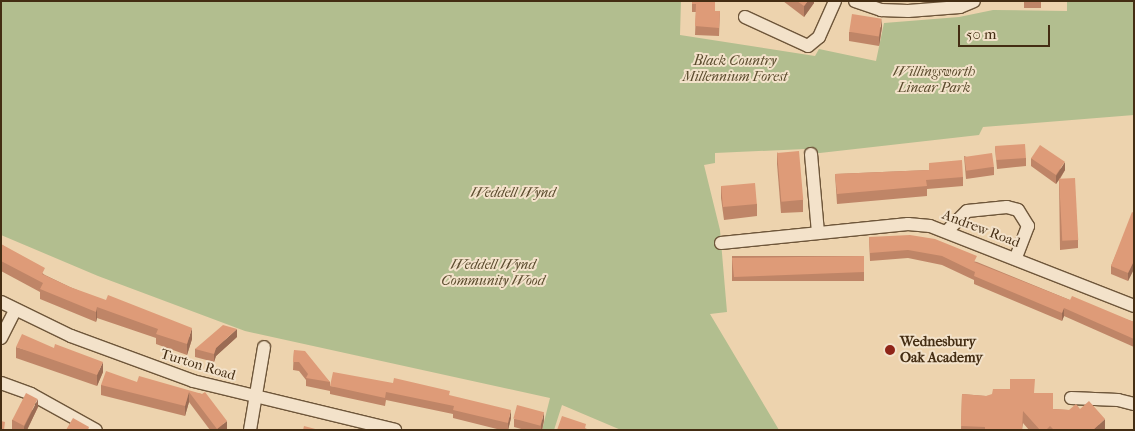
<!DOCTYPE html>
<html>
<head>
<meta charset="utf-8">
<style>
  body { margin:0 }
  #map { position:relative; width:1135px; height:431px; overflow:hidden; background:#edd3ae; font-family:"IM FELL French Canon",serif }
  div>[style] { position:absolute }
  .green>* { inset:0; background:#b2be8f }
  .roads { filter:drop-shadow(1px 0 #6e563a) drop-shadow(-1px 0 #6e563a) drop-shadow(0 1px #6e563a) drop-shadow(0 -1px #6e563a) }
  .minor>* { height:12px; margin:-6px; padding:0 6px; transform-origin:6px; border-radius:6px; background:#f3e2ca }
  .wall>* { inset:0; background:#bf8567; transform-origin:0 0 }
  .shaded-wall>* { inset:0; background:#9b6c54 }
  .building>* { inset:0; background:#de9b78; transform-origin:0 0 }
  .dots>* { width:14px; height:14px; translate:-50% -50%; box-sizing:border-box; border:2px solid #f3e2ca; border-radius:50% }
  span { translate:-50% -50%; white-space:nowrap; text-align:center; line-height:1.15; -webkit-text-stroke:4px #f3e2ca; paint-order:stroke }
  .park-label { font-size:14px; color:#5a4a2c; font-style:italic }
  .street-label { font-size:14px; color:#442d13 }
  .poi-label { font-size:14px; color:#442d13; font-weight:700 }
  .left { translate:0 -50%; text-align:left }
  .frame { position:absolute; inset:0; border:2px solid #442d13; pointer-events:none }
  .scale { position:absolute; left:958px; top:25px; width:92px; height:22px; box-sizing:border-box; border:2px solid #442d13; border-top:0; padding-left:6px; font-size:15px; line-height:18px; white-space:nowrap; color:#442d13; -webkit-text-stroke:4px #f3e2ca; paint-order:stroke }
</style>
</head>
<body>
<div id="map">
  <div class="green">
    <div style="clip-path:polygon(1px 1px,681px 1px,680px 35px,815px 56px,819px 49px,876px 61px,884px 23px,959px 17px,993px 10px,1067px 11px,1067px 1px,1134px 1px,1134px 115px,983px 127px,979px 135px,811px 154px,805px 149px,715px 153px,715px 163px,704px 165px,720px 230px,727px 312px,710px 314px,779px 430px,621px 430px,562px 405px,554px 430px,542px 430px,550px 398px,245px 331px,98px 276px,1px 235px)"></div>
  </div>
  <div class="roads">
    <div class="minor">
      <div style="left:855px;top:1px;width:28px;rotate:19deg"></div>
      <div style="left:881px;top:10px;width:27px;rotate:2deg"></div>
      <div style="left:908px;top:11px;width:52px;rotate:-4.4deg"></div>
      <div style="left:960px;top:7px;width:15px;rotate:-23deg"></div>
      <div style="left:745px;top:17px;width:69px;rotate:24.7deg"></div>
      <div style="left:808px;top:46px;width:14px;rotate:-39deg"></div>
      <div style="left:819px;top:37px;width:39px;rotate:-66deg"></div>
      <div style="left:811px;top:154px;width:79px;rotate:84.9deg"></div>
      <div style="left:947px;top:231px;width:28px;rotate:-45deg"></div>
      <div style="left:967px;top:211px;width:40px;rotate:-5.7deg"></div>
      <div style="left:1007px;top:207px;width:11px;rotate:15deg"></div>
      <div style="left:1018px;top:210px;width:19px;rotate:58deg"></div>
      <div style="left:1028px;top:226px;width:34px;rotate:111deg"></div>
      <div style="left:721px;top:243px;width:188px;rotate:-5.8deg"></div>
      <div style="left:908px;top:224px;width:22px;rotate:5deg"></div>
      <div style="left:930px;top:226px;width:219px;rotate:21.4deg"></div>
      <div style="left:1px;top:302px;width:78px;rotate:25.9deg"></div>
      <div style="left:71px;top:336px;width:130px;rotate:20.2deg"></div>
      <div style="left:193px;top:381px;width:208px;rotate:13.6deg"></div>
      <div style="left:1px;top:338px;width:31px;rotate:-63deg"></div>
      <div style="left:1px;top:383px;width:32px;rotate:20deg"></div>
      <div style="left:31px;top:394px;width:74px;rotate:29deg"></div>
      <div style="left:1071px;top:398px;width:47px;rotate:2.4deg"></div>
      <div style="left:1118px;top:400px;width:16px;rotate:14deg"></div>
      <div style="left:250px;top:430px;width:84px;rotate:-80.4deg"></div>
    </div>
  </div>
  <div class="wall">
    <div style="clip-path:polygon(692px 1px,715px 11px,720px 11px,719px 36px,695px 35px,696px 12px,692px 12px)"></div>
    <div style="clip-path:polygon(783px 1px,814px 1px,814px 3px,804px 17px)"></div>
    <div style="left:1024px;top:1px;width:17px;height:7px"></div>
    <div style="clip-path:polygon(882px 27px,879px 46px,849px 41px,849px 32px)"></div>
    <div style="clip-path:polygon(995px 147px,1026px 158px,1026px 166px,997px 169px)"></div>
    <div style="clip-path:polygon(777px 152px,803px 200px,803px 212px,781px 213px,777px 164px)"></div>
    <div style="clip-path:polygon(964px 156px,994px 167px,994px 175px,966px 179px)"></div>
    <div style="clip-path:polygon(1031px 158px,1065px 170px,1060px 179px,1078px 240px,1078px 248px,1060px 250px,1059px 180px,1056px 184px,1031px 166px)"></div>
    <div style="clip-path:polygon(929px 163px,963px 177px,963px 186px,927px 189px,927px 196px,837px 204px,835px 174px,929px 170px)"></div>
    <div style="clip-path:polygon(721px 186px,757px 204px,757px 216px,724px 220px,721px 198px)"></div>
    <div style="clip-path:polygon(1134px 213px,1134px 269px,1128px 281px,1111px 274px,1111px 266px)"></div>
    <div style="clip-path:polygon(869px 237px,977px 262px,1070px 300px,1134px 322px,1134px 347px,1064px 316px,1062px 321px,974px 284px,974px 280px,942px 265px,908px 258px,870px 261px)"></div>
    <div style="clip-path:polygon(1px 244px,45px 275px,70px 287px,192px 339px,187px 355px,156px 344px,156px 338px,97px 318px,96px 322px,40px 299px,40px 292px,1px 271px)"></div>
    <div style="left:864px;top:256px;width:25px;height:132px;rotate:90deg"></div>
    <div style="clip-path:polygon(237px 337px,216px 356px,214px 362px,195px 357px,195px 349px)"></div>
    <div style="clip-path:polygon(16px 347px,103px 372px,97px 386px,16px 358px)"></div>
    <div style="clip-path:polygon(294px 350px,330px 382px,330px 391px,306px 386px,306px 380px,299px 371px,293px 370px)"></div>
    <div style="clip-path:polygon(137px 382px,202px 394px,227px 430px,210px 430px,189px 402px,185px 416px,101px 395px,101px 385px)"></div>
    <div style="clip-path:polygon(330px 386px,450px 396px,511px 418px,508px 430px,501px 430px,453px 418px,453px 414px,386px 400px,385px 406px,330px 394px)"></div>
    <div style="clip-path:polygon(1035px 393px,1053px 409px,1069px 410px,1080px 409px,1105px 430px,1029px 430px,1023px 423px,1022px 430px,961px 430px,962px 394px,986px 396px)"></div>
    <div style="clip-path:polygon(38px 407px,27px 430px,14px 430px,12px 429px,12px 420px)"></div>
    <div style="clip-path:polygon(514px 419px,544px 420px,542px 430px,525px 430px,514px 427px)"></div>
  </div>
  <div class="shaded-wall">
    <div style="clip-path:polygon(808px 1px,814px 1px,814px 3px,804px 17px,804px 6px)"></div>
    <div style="clip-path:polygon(882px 19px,882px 27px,879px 46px,879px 38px)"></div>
    <div style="clip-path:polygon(1065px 162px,1065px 170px,1056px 184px,1056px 176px)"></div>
    <div style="clip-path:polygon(1134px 261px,1134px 269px,1128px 281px,1128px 273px)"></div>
    <div style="clip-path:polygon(97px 307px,97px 318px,96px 322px,96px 312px)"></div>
    <div style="clip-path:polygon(1064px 308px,1064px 316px,1062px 321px,1062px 313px)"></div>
    <div style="clip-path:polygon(192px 328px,192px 339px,187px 355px,187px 344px)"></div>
    <div style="clip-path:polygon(237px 329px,237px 337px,216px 356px,214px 362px,214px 354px,216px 348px)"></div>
    <div style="clip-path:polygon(103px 362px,103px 372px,97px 386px,97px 375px)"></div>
    <div style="clip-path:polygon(189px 392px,189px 402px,185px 416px,185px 406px)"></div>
    <div style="clip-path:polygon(38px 399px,38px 407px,27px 430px,24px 430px,24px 427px)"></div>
    <div style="clip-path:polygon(511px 410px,511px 418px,508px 430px,508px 423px)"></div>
    <div style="clip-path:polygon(544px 412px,544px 420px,542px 430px,541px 430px,541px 425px)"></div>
    <div style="clip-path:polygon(1105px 419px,1105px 430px,1093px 430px)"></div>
    <div style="clip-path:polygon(227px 421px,227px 430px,217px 430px,217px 429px)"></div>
  </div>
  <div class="building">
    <div style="clip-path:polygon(692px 1px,715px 1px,715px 11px,720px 11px,719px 28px,695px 26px,696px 4px,692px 4px)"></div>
    <div style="clip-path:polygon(797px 1px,808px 1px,804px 6px)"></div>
    <div style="left:852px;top:14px;width:30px;height:18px;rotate:9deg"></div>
    <div style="left:1025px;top:144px;width:14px;height:30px;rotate:86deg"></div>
    <div style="left:1040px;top:145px;width:30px;height:16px;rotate:34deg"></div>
    <div style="left:799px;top:151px;width:49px;height:22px;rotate:85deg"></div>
    <div style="left:992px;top:153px;width:14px;height:28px;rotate:82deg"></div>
    <div style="clip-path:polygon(962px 160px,963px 177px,926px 180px,927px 186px,837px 194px,835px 174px,929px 170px,929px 163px)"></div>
    <div style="left:1075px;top:178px;width:62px;height:16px;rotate:87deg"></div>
    <div style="left:755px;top:183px;width:21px;height:34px;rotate:85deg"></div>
    <div style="clip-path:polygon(1132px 212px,1134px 213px,1134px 261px,1128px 273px,1111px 266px)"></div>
    <div style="clip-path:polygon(910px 235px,935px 239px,977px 256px,974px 262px,1070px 300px,1072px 296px,1134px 322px,1134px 339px,1064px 308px,1062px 313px,974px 276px,975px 272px,942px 256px,908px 250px,870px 253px,869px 237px)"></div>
    <div style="clip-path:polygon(1px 244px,45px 268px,42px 274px,70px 287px,106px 300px,108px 295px,192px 328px,187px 344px,156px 334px,158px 329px,97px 307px,96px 312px,40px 289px,43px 283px,1px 261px)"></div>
    <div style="clip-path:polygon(864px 256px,864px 272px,734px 277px,732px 258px)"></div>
    <div style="clip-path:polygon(223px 325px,237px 329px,216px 348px,214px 354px,195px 349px)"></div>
    <div style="clip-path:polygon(22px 334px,54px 348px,55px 344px,103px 362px,97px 375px,16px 347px)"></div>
    <div style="clip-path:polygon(294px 350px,305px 351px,330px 382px,306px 378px,308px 374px,299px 362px,293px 362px)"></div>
    <div style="clip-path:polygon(106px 371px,137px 382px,139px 376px,202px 394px,205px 392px,227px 421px,217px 429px,189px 392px,185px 406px,101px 385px)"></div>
    <div style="clip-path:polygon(333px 372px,393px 383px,394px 378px,450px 391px,449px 395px,511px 410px,508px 423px,453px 410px,454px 406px,386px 392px,385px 398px,330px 386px)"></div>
    <div style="clip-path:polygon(1010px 379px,1035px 379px,1034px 393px,1053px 393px,1053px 409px,1069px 410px,1076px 404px,1080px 409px,1089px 401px,1105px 419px,1093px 430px,1054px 430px,1050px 426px,1046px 430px,1040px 430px,1023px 411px,1022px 430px,985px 430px,985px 427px,961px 426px,962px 394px,986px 396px,992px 394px,993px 389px,1010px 389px)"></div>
    <div style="left:26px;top:393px;width:13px;height:30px;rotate:27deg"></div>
    <div style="left:517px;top:405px;width:28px;height:14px;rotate:15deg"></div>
    <div style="clip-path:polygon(562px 416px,586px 424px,585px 428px,589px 430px,557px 430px)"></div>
    <div style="clip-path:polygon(73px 418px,89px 427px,88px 430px,66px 430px)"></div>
    <div style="clip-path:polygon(1px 421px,5px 422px,4px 430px,1px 430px)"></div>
    <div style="clip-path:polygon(304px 426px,319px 430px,303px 430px)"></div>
  </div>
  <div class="dots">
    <div style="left:890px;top:350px;background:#8f2418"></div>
  </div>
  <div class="park-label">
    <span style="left:735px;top:69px">Black Country<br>Millennium Forest</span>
    <span style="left:934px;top:80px">Willingsworth<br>Linear Park</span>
    <span style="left:513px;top:193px">Weddell Wynd</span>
    <span style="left:493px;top:273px">Weddell Wynd<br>Community Wood</span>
  </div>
  <div class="street-label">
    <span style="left:981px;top:229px;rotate:21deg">Andrew Road</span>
    <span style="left:198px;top:365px;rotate:17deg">Turton Road</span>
  </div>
  <div class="poi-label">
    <span class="left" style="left:900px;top:350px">Wednesbury<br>Oak Academy</span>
  </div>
  <div class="frame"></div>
  <div class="scale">50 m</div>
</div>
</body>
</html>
